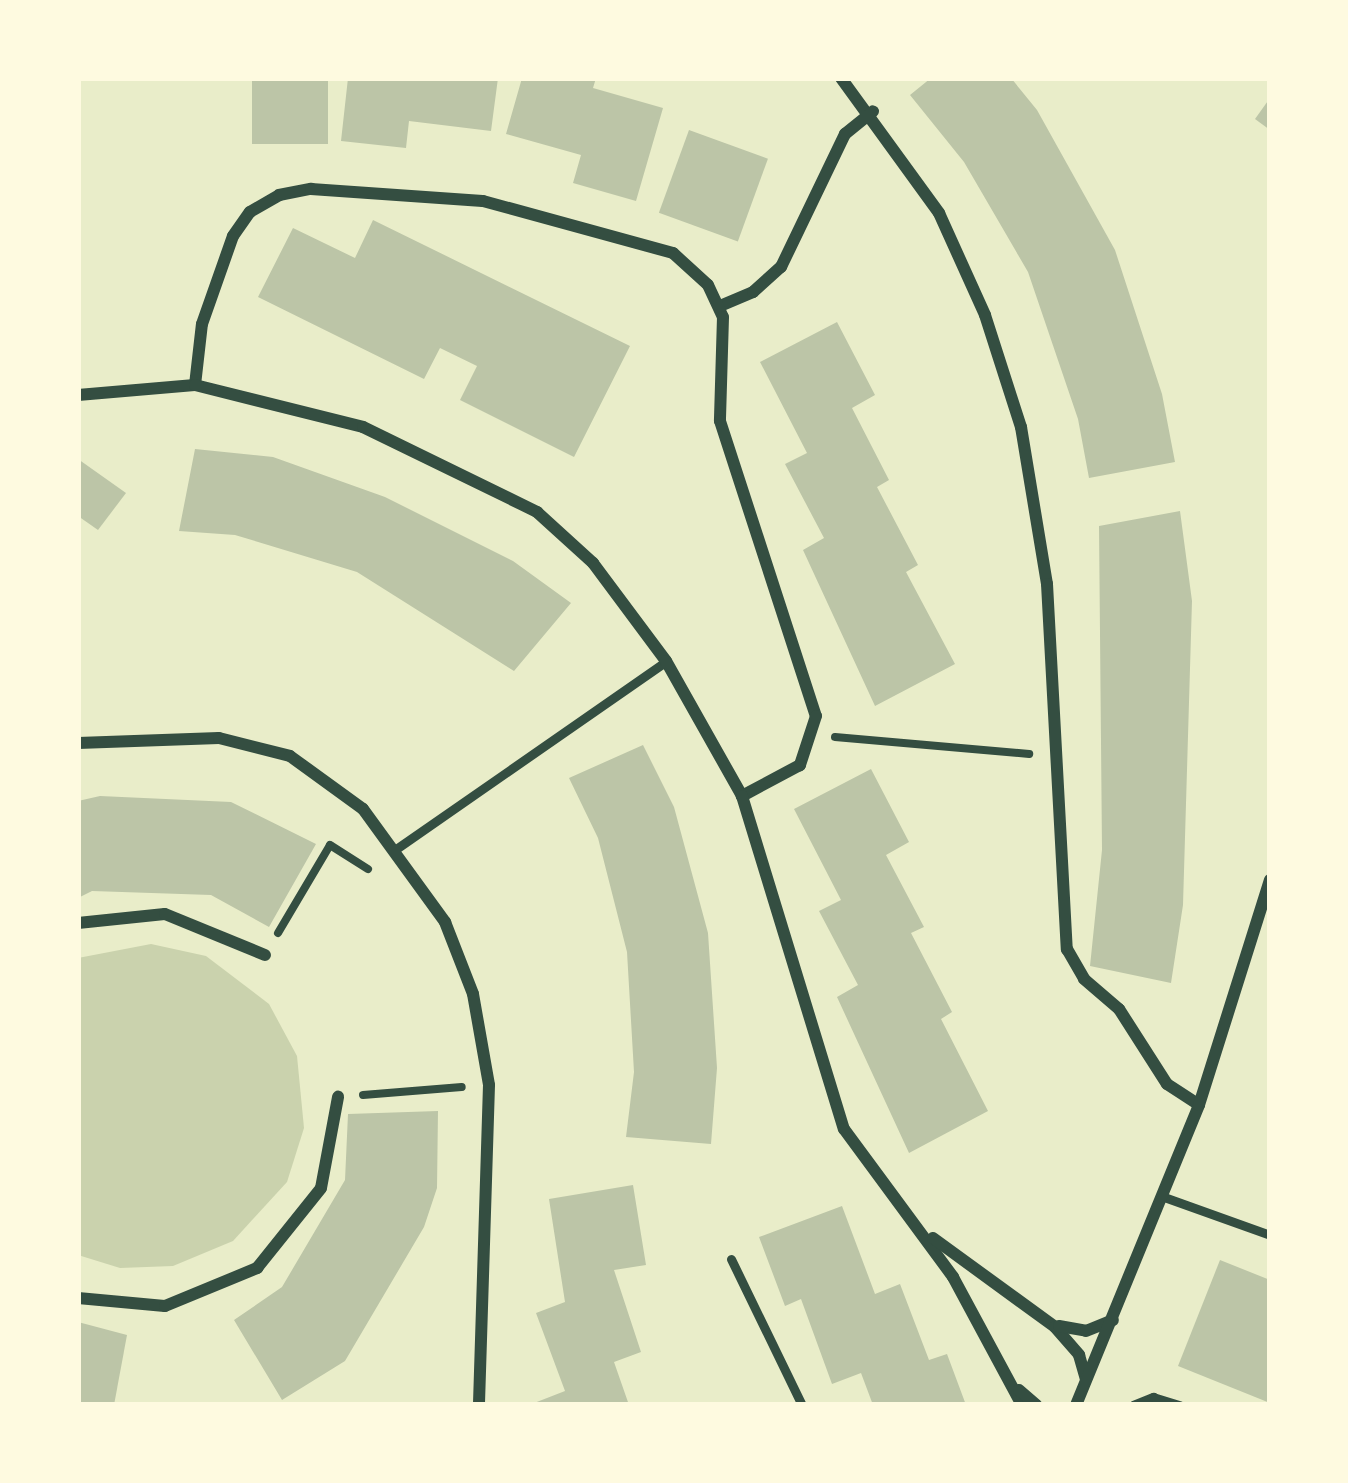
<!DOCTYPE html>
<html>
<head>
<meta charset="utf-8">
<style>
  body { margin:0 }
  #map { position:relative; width:1348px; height:1483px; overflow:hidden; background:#e9edc9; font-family:Rubik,sans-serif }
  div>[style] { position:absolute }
  .green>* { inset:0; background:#cad2ad }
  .building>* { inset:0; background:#bcc5a7; transform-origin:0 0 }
  .path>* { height:8px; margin:-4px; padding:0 4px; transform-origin:4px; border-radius:4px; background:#344e41 }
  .service>* { height:9px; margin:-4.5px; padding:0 4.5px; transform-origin:4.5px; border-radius:4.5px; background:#344e41 }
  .minor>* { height:12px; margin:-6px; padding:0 6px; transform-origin:6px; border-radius:6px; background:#344e41 }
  span { translate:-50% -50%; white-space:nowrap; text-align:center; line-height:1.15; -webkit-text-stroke:12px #fefae0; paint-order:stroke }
  .frame { position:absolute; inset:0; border:81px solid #fefae0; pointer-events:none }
</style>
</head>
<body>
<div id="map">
  <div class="green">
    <div style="clip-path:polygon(151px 944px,206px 956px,269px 1004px,297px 1056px,304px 1128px,287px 1182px,233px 1241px,173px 1266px,120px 1268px,78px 1255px,78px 958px)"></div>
  </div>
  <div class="building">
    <div style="left:252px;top:78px;width:76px;height:66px"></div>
    <div style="clip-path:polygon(348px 78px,498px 78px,491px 131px,409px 121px,406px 148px,341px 141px)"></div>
    <div style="clip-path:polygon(522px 78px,596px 78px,593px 88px,663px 108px,636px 201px,573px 183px,581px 155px,506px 134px)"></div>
    <div style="clip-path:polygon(931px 78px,1011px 78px,1037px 110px,1115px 250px,1162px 394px,1175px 462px,1089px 478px,1078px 419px,1028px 272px,964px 162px,910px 95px)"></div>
    <div style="clip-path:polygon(1270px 98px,1270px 130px,1255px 119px)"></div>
    <div style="left:689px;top:130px;width:84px;height:88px;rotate:20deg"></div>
    <div style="clip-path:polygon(373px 220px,630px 346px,574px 457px,460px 400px,477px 366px,440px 348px,424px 379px,258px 297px,293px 228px,355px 258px)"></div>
    <div style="clip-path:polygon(837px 322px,875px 395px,852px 408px,889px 480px,877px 487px,918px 565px,906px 572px,955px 664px,875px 706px,803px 550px,824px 538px,785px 464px,807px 453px,760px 362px)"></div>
    <div style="clip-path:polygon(195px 449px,273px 457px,385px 497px,513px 561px,571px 603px,514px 671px,357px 572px,235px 535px,179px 531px)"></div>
    <div style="clip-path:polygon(78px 459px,126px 493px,98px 530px,78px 516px)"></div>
    <div style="clip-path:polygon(1180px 511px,1192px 601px,1183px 905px,1171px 983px,1090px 966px,1102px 850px,1099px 526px)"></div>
    <div style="clip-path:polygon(643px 745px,674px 807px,708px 933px,717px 1068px,711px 1144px,626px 1137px,634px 1072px,627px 952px,598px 838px,569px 778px)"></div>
    <div style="clip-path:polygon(871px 769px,909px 842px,886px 855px,924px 927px,911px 933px,952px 1012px,941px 1019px,988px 1111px,909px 1153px,837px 997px,858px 985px,819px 911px,841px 900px,794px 809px)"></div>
    <div style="clip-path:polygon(100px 796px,231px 802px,316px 844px,269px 927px,211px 895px,92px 891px,78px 898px,78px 801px)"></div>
    <div style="clip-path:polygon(438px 1111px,437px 1188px,424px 1227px,345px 1361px,282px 1400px,234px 1320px,282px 1287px,345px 1180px,348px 1114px)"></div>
    <div style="clip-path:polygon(633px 1185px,646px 1265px,614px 1270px,641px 1352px,614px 1362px,629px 1405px,529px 1405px,565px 1391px,536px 1313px,565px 1302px,549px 1199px)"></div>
    <div style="clip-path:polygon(842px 1206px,875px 1294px,900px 1284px,929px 1360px,947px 1354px,966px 1405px,873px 1405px,861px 1373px,832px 1384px,801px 1299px,785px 1306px,759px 1237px)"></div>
    <div style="clip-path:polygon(1220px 1260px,1270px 1280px,1270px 1403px,1178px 1366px)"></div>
    <div style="clip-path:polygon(78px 1322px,127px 1335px,114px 1405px,78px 1405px)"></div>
  </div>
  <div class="path">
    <div style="left:835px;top:737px;width:195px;rotate:5deg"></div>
    <div style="left:278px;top:933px;width:102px;rotate:-59.4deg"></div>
    <div style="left:330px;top:845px;width:45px;rotate:32.3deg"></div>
    <div style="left:363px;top:1095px;width:99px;rotate:-4.6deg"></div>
  </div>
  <div class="service">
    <div style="left:396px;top:849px;width:329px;rotate:-34.8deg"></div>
    <div style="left:1164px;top:1197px;width:113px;rotate:19.7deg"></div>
    <div style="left:731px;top:1259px;width:162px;rotate:64.1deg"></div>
    <div style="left:1133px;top:1405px;width:22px;rotate:-22deg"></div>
    <div style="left:1153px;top:1397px;width:28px;rotate:17deg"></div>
  </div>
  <div class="minor">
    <div style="left:841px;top:78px;width:167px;rotate:54deg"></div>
    <div style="left:939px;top:213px;width:112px;rotate:65.7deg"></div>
    <div style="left:985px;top:315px;width:118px;rotate:72.2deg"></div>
    <div style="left:1021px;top:427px;width:159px;rotate:80.6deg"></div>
    <div style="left:1047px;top:584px;width:366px;rotate:86.9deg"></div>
    <div style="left:1067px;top:949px;width:34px;rotate:60deg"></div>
    <div style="left:1084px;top:979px;width:46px;rotate:40.6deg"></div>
    <div style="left:1119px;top:1009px;width:89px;rotate:57.4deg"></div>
    <div style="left:1167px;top:1084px;width:38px;rotate:33deg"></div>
    <div style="left:720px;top:306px;width:36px;rotate:-23deg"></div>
    <div style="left:753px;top:292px;width:38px;rotate:-42deg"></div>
    <div style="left:781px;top:267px;width:148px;rotate:-64.3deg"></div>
    <div style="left:845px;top:134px;width:36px;rotate:-39deg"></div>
    <div style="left:195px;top:385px;width:61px;rotate:-83.5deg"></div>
    <div style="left:202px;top:324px;width:93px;rotate:-70.6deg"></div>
    <div style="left:233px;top:236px;width:29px;rotate:-55deg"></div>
    <div style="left:250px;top:212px;width:34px;rotate:-30deg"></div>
    <div style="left:279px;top:195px;width:33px;rotate:-11deg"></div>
    <div style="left:311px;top:189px;width:172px;rotate:4deg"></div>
    <div style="left:483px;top:201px;width:197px;rotate:15.3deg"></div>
    <div style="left:673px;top:253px;width:47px;rotate:42.4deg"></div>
    <div style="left:708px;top:285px;width:35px;rotate:65deg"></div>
    <div style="left:723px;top:317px;width:104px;rotate:91.7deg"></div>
    <div style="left:720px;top:421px;width:310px;rotate:72deg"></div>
    <div style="left:816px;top:716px;width:52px;rotate:108.1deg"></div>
    <div style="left:800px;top:765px;width:66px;rotate:151.9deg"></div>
    <div style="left:78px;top:395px;width:117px;rotate:-4.9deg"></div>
    <div style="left:195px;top:385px;width:173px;rotate:14deg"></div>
    <div style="left:363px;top:427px;width:194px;rotate:26deg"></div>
    <div style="left:537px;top:512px;width:76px;rotate:42.3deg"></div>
    <div style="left:593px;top:563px;width:122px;rotate:53.3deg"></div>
    <div style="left:666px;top:661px;width:155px;rotate:60.6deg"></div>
    <div style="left:742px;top:796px;width:348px;rotate:73deg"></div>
    <div style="left:844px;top:1129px;width:184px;rotate:53.6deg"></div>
    <div style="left:953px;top:1277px;width:145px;rotate:61.7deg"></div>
    <div style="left:78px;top:743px;width:141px;rotate:-2deg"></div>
    <div style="left:219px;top:738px;width:73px;rotate:14.2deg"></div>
    <div style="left:290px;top:756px;width:90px;rotate:36deg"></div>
    <div style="left:363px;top:809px;width:140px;rotate:54deg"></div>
    <div style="left:445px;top:922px;width:77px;rotate:68.7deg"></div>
    <div style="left:473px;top:994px;width:92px;rotate:80deg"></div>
    <div style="left:489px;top:1085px;width:320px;rotate:91.8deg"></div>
    <div style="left:78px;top:923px;width:87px;rotate:-5.9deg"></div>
    <div style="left:165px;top:914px;width:108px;rotate:22.3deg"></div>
    <div style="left:933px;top:1238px;width:151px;rotate:36.1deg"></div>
    <div style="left:1055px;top:1327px;width:37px;rotate:49deg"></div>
    <div style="left:1079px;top:1355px;width:25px;rotate:74deg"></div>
    <div style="left:78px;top:1298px;width:87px;rotate:5.3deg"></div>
    <div style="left:165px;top:1306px;width:100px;rotate:-22.4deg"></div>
    <div style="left:257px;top:1268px;width:102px;rotate:-51.3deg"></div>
    <div style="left:321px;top:1188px;width:93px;rotate:-79.4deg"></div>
    <div style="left:1059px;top:1326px;width:27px;rotate:10deg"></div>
    <div style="left:1086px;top:1331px;width:29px;rotate:-22deg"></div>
    <div style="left:1019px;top:1390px;width:23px;rotate:41deg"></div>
    <div style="left:1076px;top:1405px;width:324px;rotate:-67.7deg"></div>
    <div style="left:1199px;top:1105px;width:236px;rotate:-72.5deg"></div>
  </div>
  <div class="frame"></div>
</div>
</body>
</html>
